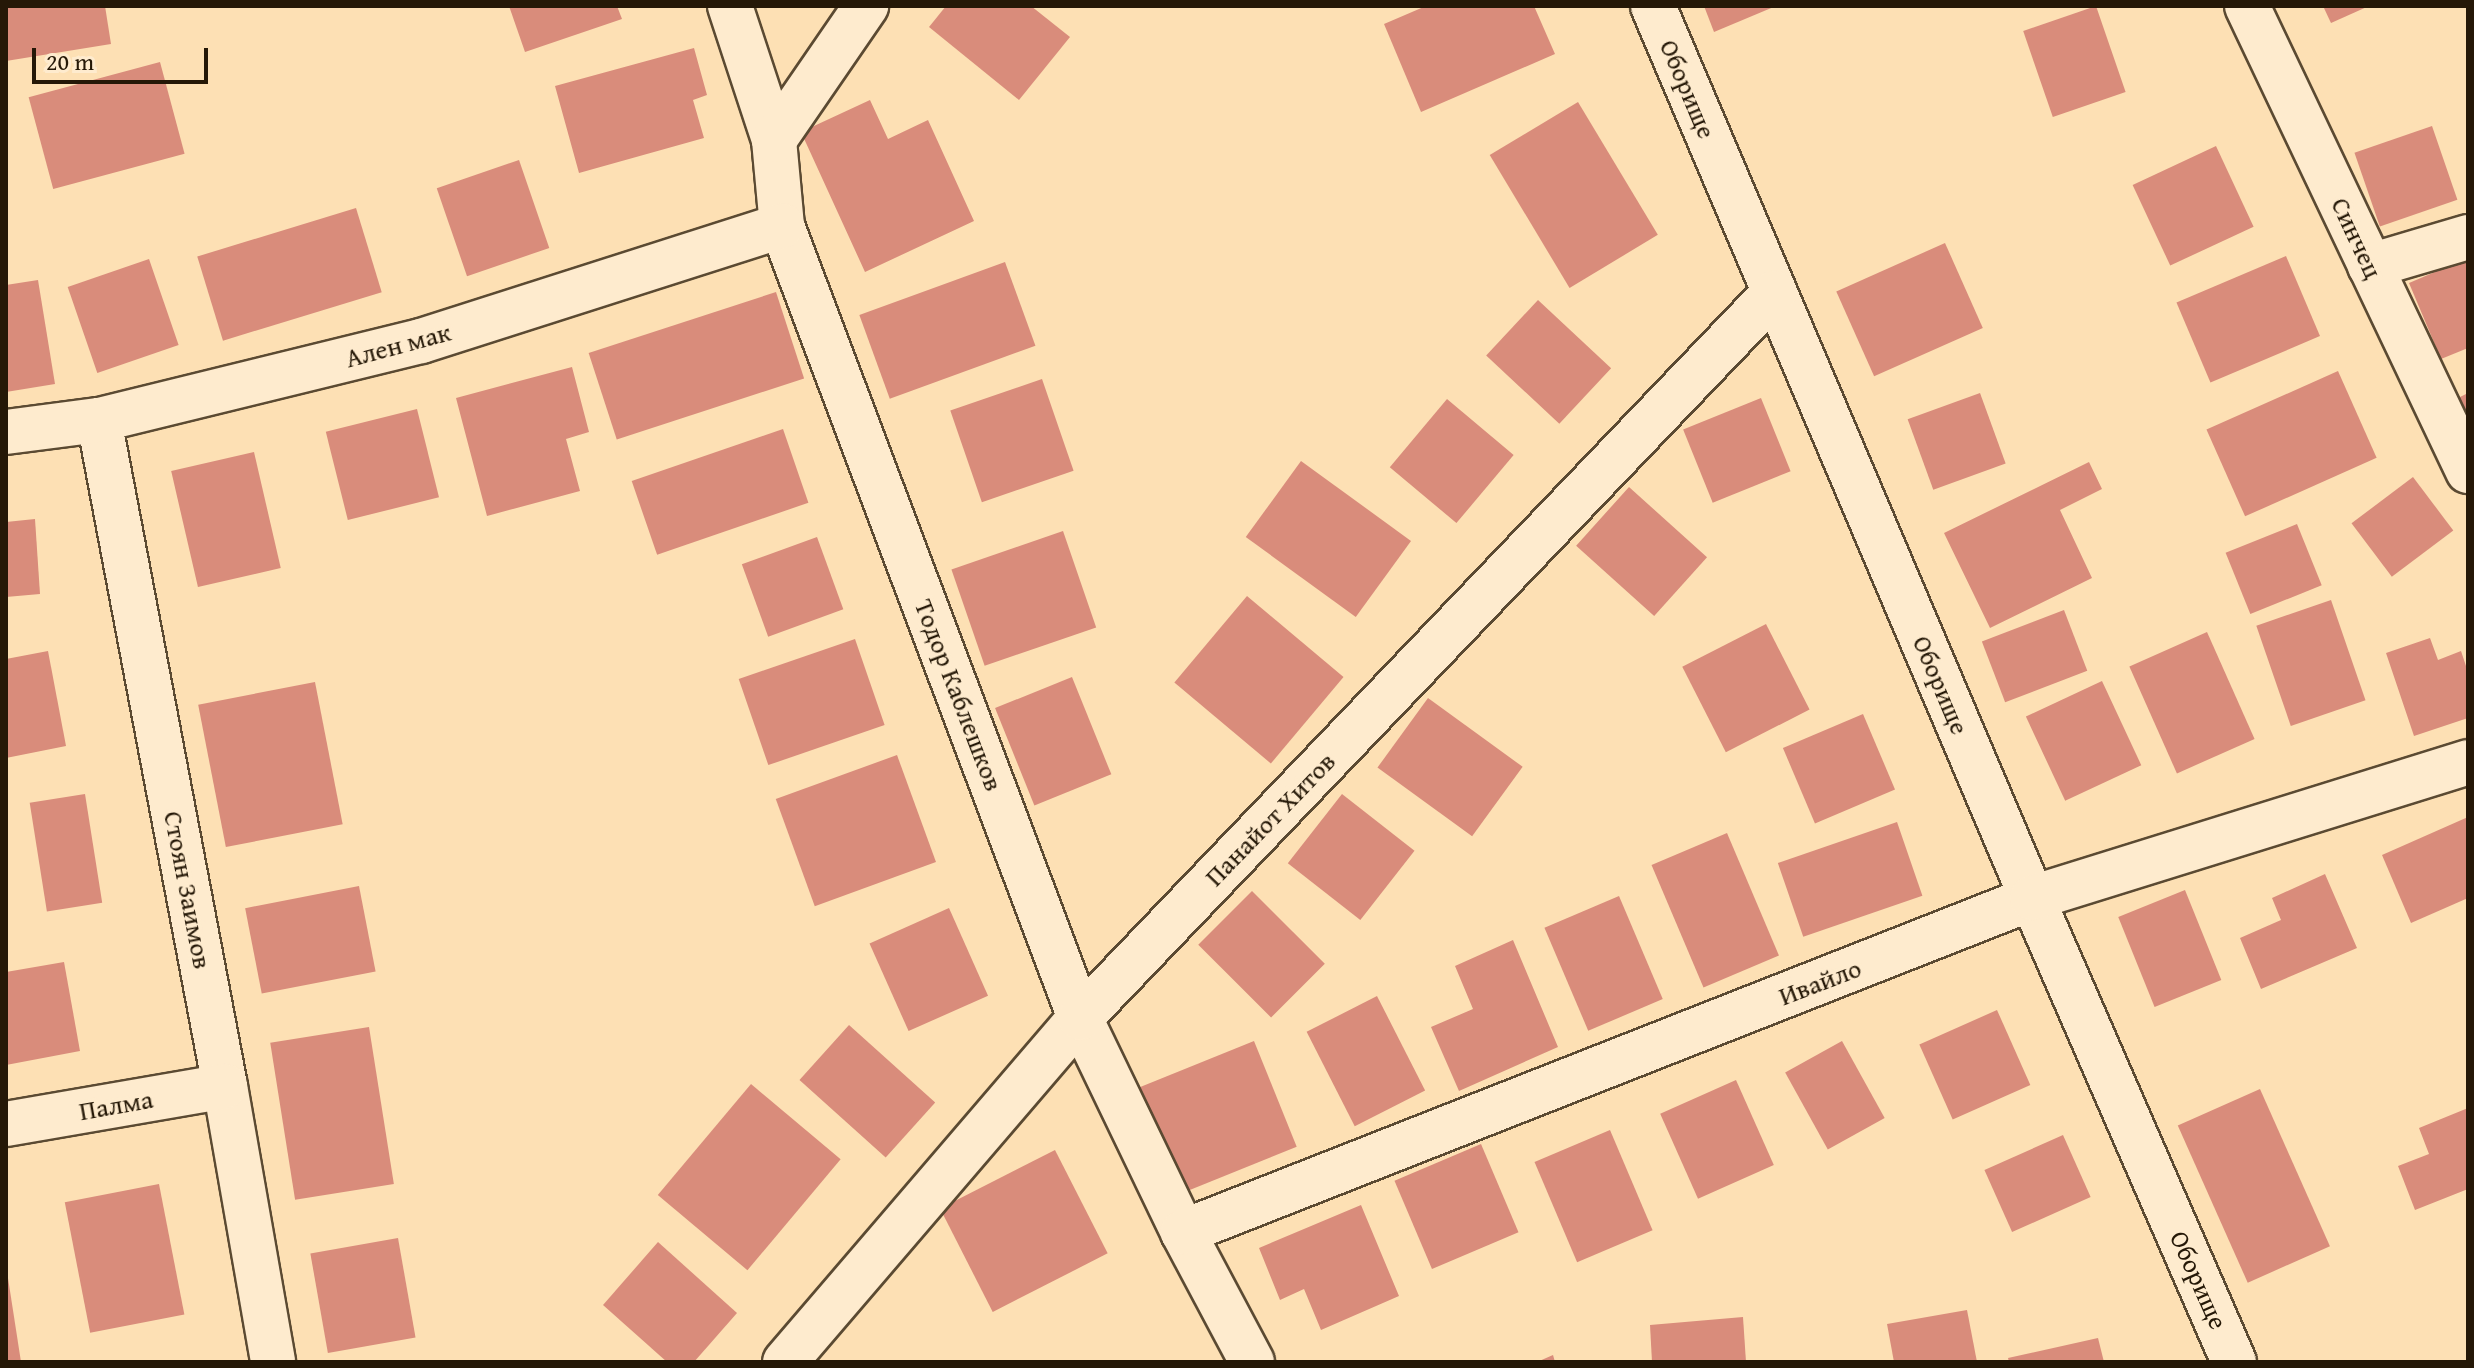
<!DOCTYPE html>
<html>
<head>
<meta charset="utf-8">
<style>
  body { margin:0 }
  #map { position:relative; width:2474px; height:1368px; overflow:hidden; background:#fde0b4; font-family:"Gentium Book Plus",serif }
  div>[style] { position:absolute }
  .building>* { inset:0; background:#d98c7b; transform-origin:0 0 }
  .roads { filter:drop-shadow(2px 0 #5b4a32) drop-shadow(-2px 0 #5b4a32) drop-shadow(0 2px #5b4a32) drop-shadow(0 -2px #5b4a32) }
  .minor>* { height:44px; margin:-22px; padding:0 22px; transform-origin:22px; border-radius:22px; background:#feebce }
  span { translate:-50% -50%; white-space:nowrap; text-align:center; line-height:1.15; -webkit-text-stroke:7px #feebce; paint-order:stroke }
  .street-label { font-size:26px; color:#251807 }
  .frame { position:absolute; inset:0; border:8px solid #251807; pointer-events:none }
  .scale { position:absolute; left:32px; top:48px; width:176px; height:36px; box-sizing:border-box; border:4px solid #251807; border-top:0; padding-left:10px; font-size:24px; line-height:28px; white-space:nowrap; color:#251807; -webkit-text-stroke:6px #feebce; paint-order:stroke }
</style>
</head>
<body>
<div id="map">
  <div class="building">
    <div style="clip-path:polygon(6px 6px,105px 6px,111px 44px,6px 61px)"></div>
    <div style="clip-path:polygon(509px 6px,617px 6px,622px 19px,525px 52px)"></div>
    <div style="clip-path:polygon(946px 6px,1031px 6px,1070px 37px,1019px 100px,929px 27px)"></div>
    <div style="clip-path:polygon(1426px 6px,1534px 6px,1555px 54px,1421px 112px,1384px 24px)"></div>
    <div style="clip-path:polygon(1704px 6px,1776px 6px,1714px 32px)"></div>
    <div style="left:2096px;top:6px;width:91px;height:77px;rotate:71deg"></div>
    <div style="clip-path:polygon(2323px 6px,2369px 6px,2331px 23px)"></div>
    <div style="clip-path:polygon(694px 48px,707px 95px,693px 100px,704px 138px,579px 173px,555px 86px)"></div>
    <div style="left:160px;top:62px;width:95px;height:136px;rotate:75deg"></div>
    <div style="clip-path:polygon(870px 100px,888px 139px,928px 120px,974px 221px,865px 272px,801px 132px)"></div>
    <div style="left:1578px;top:102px;width:155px;height:103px;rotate:59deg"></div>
    <div style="left:2432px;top:126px;width:78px;height:82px;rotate:71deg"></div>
    <div style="left:2216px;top:146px;width:89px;height:92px;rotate:65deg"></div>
    <div style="left:519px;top:160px;width:93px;height:87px;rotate:71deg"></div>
    <div style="left:356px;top:208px;width:88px;height:166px;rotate:73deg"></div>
    <div style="left:1945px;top:243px;width:93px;height:119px;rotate:66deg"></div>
    <div style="left:2286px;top:256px;width:87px;height:119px;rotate:67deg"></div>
    <div style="clip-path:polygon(2468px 258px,2468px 348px,2441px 359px,2409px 283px)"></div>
    <div style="left:149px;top:259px;width:91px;height:86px;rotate:71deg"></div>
    <div style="left:1005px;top:262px;width:89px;height:155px;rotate:70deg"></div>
    <div style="clip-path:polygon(38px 280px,55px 384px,6px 392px,6px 285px)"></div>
    <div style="left:776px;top:292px;width:91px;height:197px;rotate:72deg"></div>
    <div style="left:1538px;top:300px;width:100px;height:76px;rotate:43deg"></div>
    <div style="clip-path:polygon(572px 367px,589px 432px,566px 439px,580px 491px,487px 516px,456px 398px)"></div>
    <div style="left:2338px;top:371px;width:95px;height:144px;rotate:66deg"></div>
    <div style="left:1042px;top:379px;width:97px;height:97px;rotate:71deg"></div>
    <div style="left:1980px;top:393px;width:75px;height:77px;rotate:70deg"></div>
    <div style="clip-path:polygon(2468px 393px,2468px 428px,2454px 400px)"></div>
    <div style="left:1761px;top:398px;width:79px;height:84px;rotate:68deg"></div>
    <div style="left:1447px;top:399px;width:87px;height:89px;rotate:40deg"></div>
    <div style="left:417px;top:409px;width:91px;height:94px;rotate:76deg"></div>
    <div style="left:783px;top:429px;width:78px;height:160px;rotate:71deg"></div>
    <div style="left:254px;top:452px;width:119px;height:85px;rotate:77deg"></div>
    <div style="left:1301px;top:461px;width:136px;height:94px;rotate:36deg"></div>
    <div style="clip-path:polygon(2089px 462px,2102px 489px,2060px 510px,2092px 578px,1990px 628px,1944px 533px)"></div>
    <div style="left:2413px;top:477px;width:67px;height:77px;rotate:53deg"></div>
    <div style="left:1629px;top:487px;width:105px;height:79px;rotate:42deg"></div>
    <div style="clip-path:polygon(35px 519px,40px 594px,6px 597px,6px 522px)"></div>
    <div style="left:2297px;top:524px;width:66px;height:77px;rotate:68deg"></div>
    <div style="left:1063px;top:531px;width:102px;height:118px;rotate:71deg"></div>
    <div style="left:817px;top:537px;width:77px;height:80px;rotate:70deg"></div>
    <div style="left:1247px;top:596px;width:126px;height:113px;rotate:40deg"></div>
    <div style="left:2331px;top:600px;width:106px;height:79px;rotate:71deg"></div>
    <div style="left:2064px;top:610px;width:65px;height:88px;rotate:69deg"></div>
    <div style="left:1766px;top:624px;width:96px;height:94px;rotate:63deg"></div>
    <div style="left:2207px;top:632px;width:117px;height:85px;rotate:66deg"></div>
    <div style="clip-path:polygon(2430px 638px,2438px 660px,2461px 651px,2468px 672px,2468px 718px,2414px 736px,2386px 653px)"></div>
    <div style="left:855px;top:639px;width:91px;height:123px;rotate:71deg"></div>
    <div style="clip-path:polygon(48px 651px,66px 746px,6px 758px,6px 659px)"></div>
    <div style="left:1072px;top:677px;width:105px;height:83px;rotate:68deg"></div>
    <div style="left:2102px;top:681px;width:93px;height:84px;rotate:65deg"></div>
    <div style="left:315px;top:682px;width:145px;height:119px;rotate:79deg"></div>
    <div style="left:1428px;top:698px;width:117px;height:86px;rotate:36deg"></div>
    <div style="left:1863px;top:714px;width:82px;height:87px;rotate:67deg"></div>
    <div style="left:897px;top:755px;width:114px;height:129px;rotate:70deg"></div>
    <div style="left:85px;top:794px;width:110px;height:56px;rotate:81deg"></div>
    <div style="left:1342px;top:794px;width:92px;height:88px;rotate:38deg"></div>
    <div style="clip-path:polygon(2468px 817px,2468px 898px,2411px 923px,2382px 855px)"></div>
    <div style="left:1897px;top:822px;width:78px;height:126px;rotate:71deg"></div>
    <div style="left:1727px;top:833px;width:133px;height:82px;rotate:67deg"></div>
    <div style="clip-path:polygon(2325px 874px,2357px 948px,2261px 989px,2240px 938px,2281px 920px,2272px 898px)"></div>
    <div style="left:359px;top:886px;width:87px;height:116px;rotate:79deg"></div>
    <div style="left:2185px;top:890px;width:97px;height:72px;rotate:68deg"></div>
    <div style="left:1252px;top:891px;width:103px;height:76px;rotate:45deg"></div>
    <div style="left:1619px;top:896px;width:112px;height:81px;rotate:67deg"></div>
    <div style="left:949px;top:908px;width:96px;height:87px;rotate:66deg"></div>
    <div style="clip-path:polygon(1513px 940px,1558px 1047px,1459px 1091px,1431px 1027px,1473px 1009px,1455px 966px)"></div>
    <div style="clip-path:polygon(64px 962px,80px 1051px,6px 1065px,6px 972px)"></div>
    <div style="left:1377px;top:996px;width:106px;height:79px;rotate:63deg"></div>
    <div style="left:1997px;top:1010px;width:82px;height:85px;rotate:66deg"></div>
    <div style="left:849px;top:1025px;width:116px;height:74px;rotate:42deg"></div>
    <div style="left:369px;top:1027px;width:159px;height:100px;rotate:81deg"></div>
    <div style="left:1254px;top:1041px;width:114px;height:126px;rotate:68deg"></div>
    <div style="left:1842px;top:1041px;width:88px;height:65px;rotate:61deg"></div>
    <div style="left:1736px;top:1080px;width:93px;height:83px;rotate:66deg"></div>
    <div style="left:751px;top:1084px;width:117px;height:145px;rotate:40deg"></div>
    <div style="left:2260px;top:1089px;width:172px;height:90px;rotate:66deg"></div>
    <div style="clip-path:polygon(2468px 1108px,2468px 1189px,2415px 1210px,2398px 1166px,2429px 1154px,2419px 1128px)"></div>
    <div style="left:1610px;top:1130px;width:109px;height:82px;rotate:67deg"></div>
    <div style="left:2063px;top:1135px;width:68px;height:86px;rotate:66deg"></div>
    <div style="left:1481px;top:1144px;width:96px;height:94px;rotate:67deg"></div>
    <div style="left:1055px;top:1150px;width:116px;height:129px;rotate:63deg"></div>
    <div style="left:159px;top:1184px;width:133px;height:96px;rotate:79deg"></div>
    <div style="clip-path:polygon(1361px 1205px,1399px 1296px,1321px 1330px,1304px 1289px,1280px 1300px,1259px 1248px)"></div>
    <div style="left:398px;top:1238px;width:101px;height:89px;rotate:80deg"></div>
    <div style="clip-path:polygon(658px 1242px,737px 1313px,694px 1362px,667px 1362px,603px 1305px)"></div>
    <div style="clip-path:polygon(6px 1278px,8px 1278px,21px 1362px,6px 1362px)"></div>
    <div style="clip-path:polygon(1967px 1310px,1977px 1362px,1894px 1362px,1887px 1324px)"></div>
    <div style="clip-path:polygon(1743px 1317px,1746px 1362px,1652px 1362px,1650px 1325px)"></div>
    <div style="clip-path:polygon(2098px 1338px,2104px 1362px,2009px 1362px,2008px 1358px)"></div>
    <div style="clip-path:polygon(1553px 1355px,1555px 1362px,1537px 1362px)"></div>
  </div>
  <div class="roads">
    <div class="minor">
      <div style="left:730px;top:6px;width:141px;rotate:71.8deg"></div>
      <div style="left:774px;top:140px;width:86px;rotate:84.7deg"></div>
      <div style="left:782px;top:226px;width:846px;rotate:69.38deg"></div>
      <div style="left:1080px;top:1018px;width:237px;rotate:64.3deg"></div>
      <div style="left:1183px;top:1232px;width:147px;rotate:62deg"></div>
      <div style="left:1653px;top:6px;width:969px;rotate:66.98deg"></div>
      <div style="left:2032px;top:898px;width:506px;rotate:66.47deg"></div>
      <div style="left:2247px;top:6px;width:515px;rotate:64.58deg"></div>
      <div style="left:774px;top:140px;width:163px;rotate:-55.5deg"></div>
      <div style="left:2370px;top:266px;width:102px;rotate:-16.5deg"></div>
      <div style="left:99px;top:420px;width:678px;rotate:79.29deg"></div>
      <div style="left:225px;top:1086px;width:280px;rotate:80.1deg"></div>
      <div style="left:6px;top:432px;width:94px;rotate:-7.4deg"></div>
      <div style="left:99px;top:420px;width:332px;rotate:-13.8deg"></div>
      <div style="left:421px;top:341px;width:379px;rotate:-17.7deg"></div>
      <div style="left:6px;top:1124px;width:222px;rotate:-9.8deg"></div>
      <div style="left:1183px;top:1232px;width:912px;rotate:-21.47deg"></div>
      <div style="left:2032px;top:898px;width:457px;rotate:-17.3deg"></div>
      <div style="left:785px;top:1362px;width:453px;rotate:-49.4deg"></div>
      <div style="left:1080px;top:1018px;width:1004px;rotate:-46.25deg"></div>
    </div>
  </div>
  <div class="street-label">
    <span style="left:1688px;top:89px;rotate:67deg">Оборище</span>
    <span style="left:2357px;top:238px;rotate:65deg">Синчец</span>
    <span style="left:398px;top:345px;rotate:-15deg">Ален мак</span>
    <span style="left:1941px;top:685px;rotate:67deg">Оборище</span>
    <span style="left:959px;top:695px;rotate:69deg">Тодор Каблешков</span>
    <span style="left:1270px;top:819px;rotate:-46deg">Панайот Хитов</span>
    <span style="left:188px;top:890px;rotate:79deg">Стоян Заимов</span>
    <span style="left:1820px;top:982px;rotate:-21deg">Ивайло</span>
    <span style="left:116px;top:1105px;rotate:-10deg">Палма</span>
    <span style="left:2199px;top:1280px;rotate:66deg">Оборище</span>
  </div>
  <div class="frame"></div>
  <div class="scale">20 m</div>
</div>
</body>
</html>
